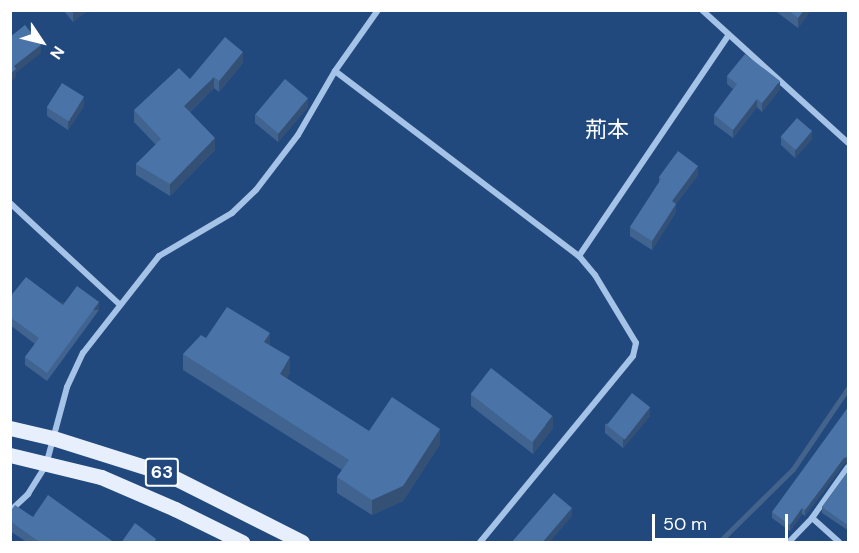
<!DOCTYPE html>
<html>
<head>
<meta charset="utf-8">
<style>
  body { margin:0 }
  #map { position:relative; width:859px; height:553px; overflow:hidden; background:#21497e; font-family:"DM Sans","Noto Sans JP",sans-serif }
  div>[style] { position:absolute }
  .stream>* { height:5px; margin:-2.5px; padding:0 2.5px; transform-origin:2.5px; border-radius:2.5px; background:#44638a }
  .street>* { height:6px; margin:-3px; padding:0 3px; transform-origin:3px; border-radius:3px; background:#a5c3e7 }
  .primary>* { height:15px; margin:-7.5px; padding:0 7.5px; transform-origin:7.5px; border-radius:7.5px; background:#e7effd }
  .wall>* { inset:0; background:#406390 }
  .shaded-wall>* { inset:0; background:#345075; transform-origin:0 0 }
  .building>* { inset:0; background:#4a73a7; transform-origin:0 0 }
  span { translate:-50% -50%; white-space:nowrap; text-align:center; line-height:1.15; -webkit-text-stroke:5px #21497e; paint-order:stroke }
  .shield-label span { padding:2px 4px; background:#21497e; border:2px solid; border-radius:4px; -webkit-text-stroke-width:0 }
  .shield-label { font-size:18px; color:#fff; font-weight:700 }
  .quarter-label { font-size:22px; color:#fff }
  .frame { position:absolute; inset:0; border:12px solid #fff; pointer-events:none }
  .north { position:absolute; left:12px; top:12px; width:60px; height:60px; -webkit-text-stroke:4px #21497e; paint-order:stroke; rotate:125deg; font-size:16px; font-weight:700; line-height:24px; text-align:center; color:#fff }
  .north::after { content:''; display:block; margin:auto; width:21px; height:27px; background:#fff; clip-path:polygon(50% 0,100% 100%,50% 72%,0 100%) }
  .scale { position:absolute; left:652px; top:514px; width:136px; height:27px; box-sizing:border-box; border:3px solid #fff; border-top:0; padding-left:8px; font-size:18px; line-height:21px; white-space:nowrap; color:#fff; -webkit-text-stroke:4px #21497e; paint-order:stroke }
</style>
</head>
<body>
<div id="map">
  <div class="stream">
    <div style="left:719px;top:542px;width:104px;rotate:-44.6deg"></div>
    <div style="left:793px;top:469px;width:98px;rotate:-55.8deg"></div>
  </div>
  <div class="street">
    <div style="left:702px;top:10px;width:197px;rotate:42.3deg"></div>
    <div style="left:335px;top:71px;width:306px;rotate:37.2deg"></div>
    <div style="left:579px;top:256px;width:25px;rotate:50deg"></div>
    <div style="left:595px;top:275px;width:79px;rotate:58.9deg"></div>
    <div style="left:636px;top:343px;width:13px;rotate:103deg"></div>
    <div style="left:633px;top:356px;width:241px;rotate:129.4deg"></div>
    <div style="left:10px;top:203px;width:150px;rotate:42.8deg"></div>
    <div style="left:579px;top:256px;width:266px;rotate:-55.9deg"></div>
    <div style="left:10px;top:511px;width:25px;rotate:-43deg"></div>
    <div style="left:28px;top:494px;width:34px;rotate:-58deg"></div>
    <div style="left:46px;top:465px;width:81px;rotate:-74.9deg"></div>
    <div style="left:67px;top:387px;width:38px;rotate:-65deg"></div>
    <div style="left:83px;top:353px;width:123px;rotate:-51.9deg"></div>
    <div style="left:159px;top:256px;width:85px;rotate:-30.5deg"></div>
    <div style="left:232px;top:213px;width:33px;rotate:-44deg"></div>
    <div style="left:256px;top:190px;width:69px;rotate:-52.6deg"></div>
    <div style="left:298px;top:135px;width:74px;rotate:-60deg"></div>
    <div style="left:335px;top:71px;width:75px;rotate:-54.8deg"></div>
    <div style="left:789px;top:542px;width:33px;rotate:-46deg"></div>
    <div style="left:839px;top:542px;width:36px;rotate:-138deg"></div>
    <div style="left:812px;top:518px;width:62px;rotate:-54.8deg"></div>
  </div>
  <div class="primary">
    <div style="left:10px;top:428px;width:44px;rotate:13.1deg"></div>
    <div style="left:53px;top:438px;width:120px;rotate:17.5deg"></div>
    <div style="left:167px;top:474px;width:151px;rotate:26.7deg"></div>
    <div style="left:10px;top:455px;width:94px;rotate:13.6deg"></div>
    <div style="left:101px;top:477px;width:81px;rotate:23.4deg"></div>
    <div style="left:175px;top:509px;width:75px;rotate:26.2deg"></div>
  </div>
  <div class="wall">
    <div style="clip-path:polygon(63px 10px,88px 10px,73px 22px)"></div>
    <div style="clip-path:polygon(774px 10px,811px 10px,798px 28px)"></div>
    <div style="clip-path:polygon(243px 63px,219px 92px,214px 88px,190px 112px,215px 150px,170px 196px,136px 175px,136px 164px,156px 145px,134px 122px,134px 110px,190px 79px)"></div>
    <div style="clip-path:polygon(727px 76px,780px 89px,762px 112px,757px 107px,733px 138px,714px 124px,714px 115px,733px 89px,727px 84px)"></div>
    <div style="clip-path:polygon(84px 106px,68px 130px,47px 116px,47px 108px)"></div>
    <div style="clip-path:polygon(308px 107px,278px 142px,255px 123px,255px 114px)"></div>
    <div style="clip-path:polygon(781px 137px,812px 139px,795px 158px,781px 145px)"></div>
    <div style="clip-path:polygon(698px 175px,676px 204px,676px 212px,652px 250px,630px 236px,630px 227px,659px 183px,659px 177px)"></div>
    <div style="clip-path:polygon(10px 297px,99px 310px,47px 381px,25px 365px,25px 357px,35px 344px,10px 325px)"></div>
    <div style="clip-path:polygon(206px 338px,270px 345px,290px 373px,286px 378px,369px 431px,440px 444px,403px 501px,372px 515px,337px 493px,337px 477px,342px 470px,183px 370px,183px 354px)"></div>
    <div style="clip-path:polygon(471px 394px,553px 428px,533px 454px,471px 406px)"></div>
    <div style="clip-path:polygon(650px 416px,623px 448px,605px 433px,605px 424px)"></div>
    <div style="clip-path:polygon(844px 464px,805px 516px,802px 514px,790px 531px,772px 518px,772px 512px)"></div>
    <div style="clip-path:polygon(849px 470px,849px 531px,822px 513px,822px 507px)"></div>
    <div style="clip-path:polygon(10px 512px,33px 517px,115px 543px,28px 543px,10px 531px)"></div>
  </div>
  <div class="shaded-wall">
    <div style="clip-path:polygon(74px 10px,88px 10px,73px 22px,73px 12px)"></div>
    <div style="clip-path:polygon(804px 10px,811px 10px,798px 28px,798px 18px)"></div>
    <div style="clip-path:polygon(41px 45px,41px 53px,16px 73px,16px 77px,10px 82px,10px 74px,14px 66px)"></div>
    <div style="clip-path:polygon(243px 52px,243px 63px,219px 92px,219px 81px)"></div>
    <div style="clip-path:polygon(214px 77px,214px 88px,184px 117px,184px 106px)"></div>
    <div style="clip-path:polygon(780px 81px,780px 89px,762px 112px,762px 103px)"></div>
    <div style="clip-path:polygon(84px 97px,84px 106px,68px 130px,68px 122px)"></div>
    <div style="clip-path:polygon(308px 98px,308px 107px,278px 142px,278px 134px)"></div>
    <div style="clip-path:polygon(757px 99px,757px 107px,733px 138px,733px 130px)"></div>
    <div style="clip-path:polygon(812px 131px,812px 139px,795px 158px,795px 150px)"></div>
    <div style="clip-path:polygon(215px 138px,215px 150px,170px 196px,170px 184px)"></div>
    <div style="clip-path:polygon(698px 166px,698px 175px,672px 209px,672px 201px)"></div>
    <div style="clip-path:polygon(676px 204px,676px 212px,652px 250px,652px 241px)"></div>
    <div style="left:99px;top:302px;width:8px;height:88px;rotate:90deg"></div>
    <div style="clip-path:polygon(270px 333px,270px 348px,264px 342px)"></div>
    <div style="clip-path:polygon(290px 357px,290px 373px,280px 389px,280px 374px)"></div>
    <div style="clip-path:polygon(650px 407px,650px 416px,623px 448px,623px 440px)"></div>
    <div style="clip-path:polygon(553px 416px,553px 428px,533px 454px,533px 442px)"></div>
    <div style="clip-path:polygon(440px 429px,440px 444px,403px 501px,372px 515px,372px 500px)"></div>
    <div style="clip-path:polygon(849px 457px,849px 463px,844px 464px,805px 516px,805px 510px,844px 458px)"></div>
    <div style="clip-path:polygon(572px 508px,572px 516px,549px 543px,542px 543px)"></div>
    <div style="clip-path:polygon(802px 508px,802px 514px,790px 531px,790px 525px)"></div>
  </div>
  <div class="building">
    <div style="clip-path:polygon(788px 10px,804px 10px,798px 18px)"></div>
    <div style="clip-path:polygon(25px 25px,41px 45px,14px 66px,16px 69px,10px 74px,10px 37px)"></div>
    <div style="clip-path:polygon(225px 37px,243px 52px,219px 81px,214px 77px,184px 106px,215px 138px,170px 184px,136px 164px,161px 139px,134px 110px,179px 68px,190px 79px)"></div>
    <div style="clip-path:polygon(745px 54px,780px 81px,762px 103px,757px 99px,733px 130px,714px 115px,737px 84px,727px 76px)"></div>
    <div style="left:285px;top:79px;width:30px;height:46px;rotate:40deg"></div>
    <div style="left:62px;top:83px;width:26px;height:29px;rotate:32deg"></div>
    <div style="left:797px;top:118px;width:20px;height:25px;rotate:41deg"></div>
    <div style="clip-path:polygon(678px 151px,698px 166px,672px 201px,676px 204px,652px 241px,630px 227px,661px 179px,659px 177px)"></div>
    <div style="clip-path:polygon(26px 277px,63px 305px,77px 286px,99px 302px,47px 373px,25px 357px,39px 338px,10px 317px,10px 297px)"></div>
    <div style="clip-path:polygon(227px 307px,270px 333px,264px 342px,290px 357px,280px 374px,369px 431px,392px 397px,440px 429px,403px 486px,372px 500px,337px 477px,349px 460px,183px 354px,201px 335px,206px 338px)"></div>
    <div style="left:491px;top:368px;width:78px;height:33px;rotate:38deg"></div>
    <div style="left:632px;top:393px;width:23px;height:41px;rotate:38deg"></div>
    <div style="clip-path:polygon(849px 406px,849px 457px,844px 458px,805px 510px,802px 508px,790px 525px,772px 512px)"></div>
    <div style="clip-path:polygon(849px 470px,849px 526px,822px 507px)"></div>
    <div style="clip-path:polygon(554px 493px,572px 508px,542px 543px,511px 543px)"></div>
    <div style="clip-path:polygon(48px 495px,115px 543px,41px 543px,10px 521px,10px 512px,15px 505px,33px 517px)"></div>
    <div style="clip-path:polygon(135px 523px,156px 539px,154px 543px,121px 543px)"></div>
  </div>
  <div class="shield-label">
    <span style="left:162px;top:472px">63</span>
  </div>
  <div class="quarter-label">
    <span style="left:607px;top:130px">荊本</span>
  </div>
  <div class="frame"></div>
  <div class="north">N</div>
  <div class="scale">50 m</div>
</div>
</body>
</html>
